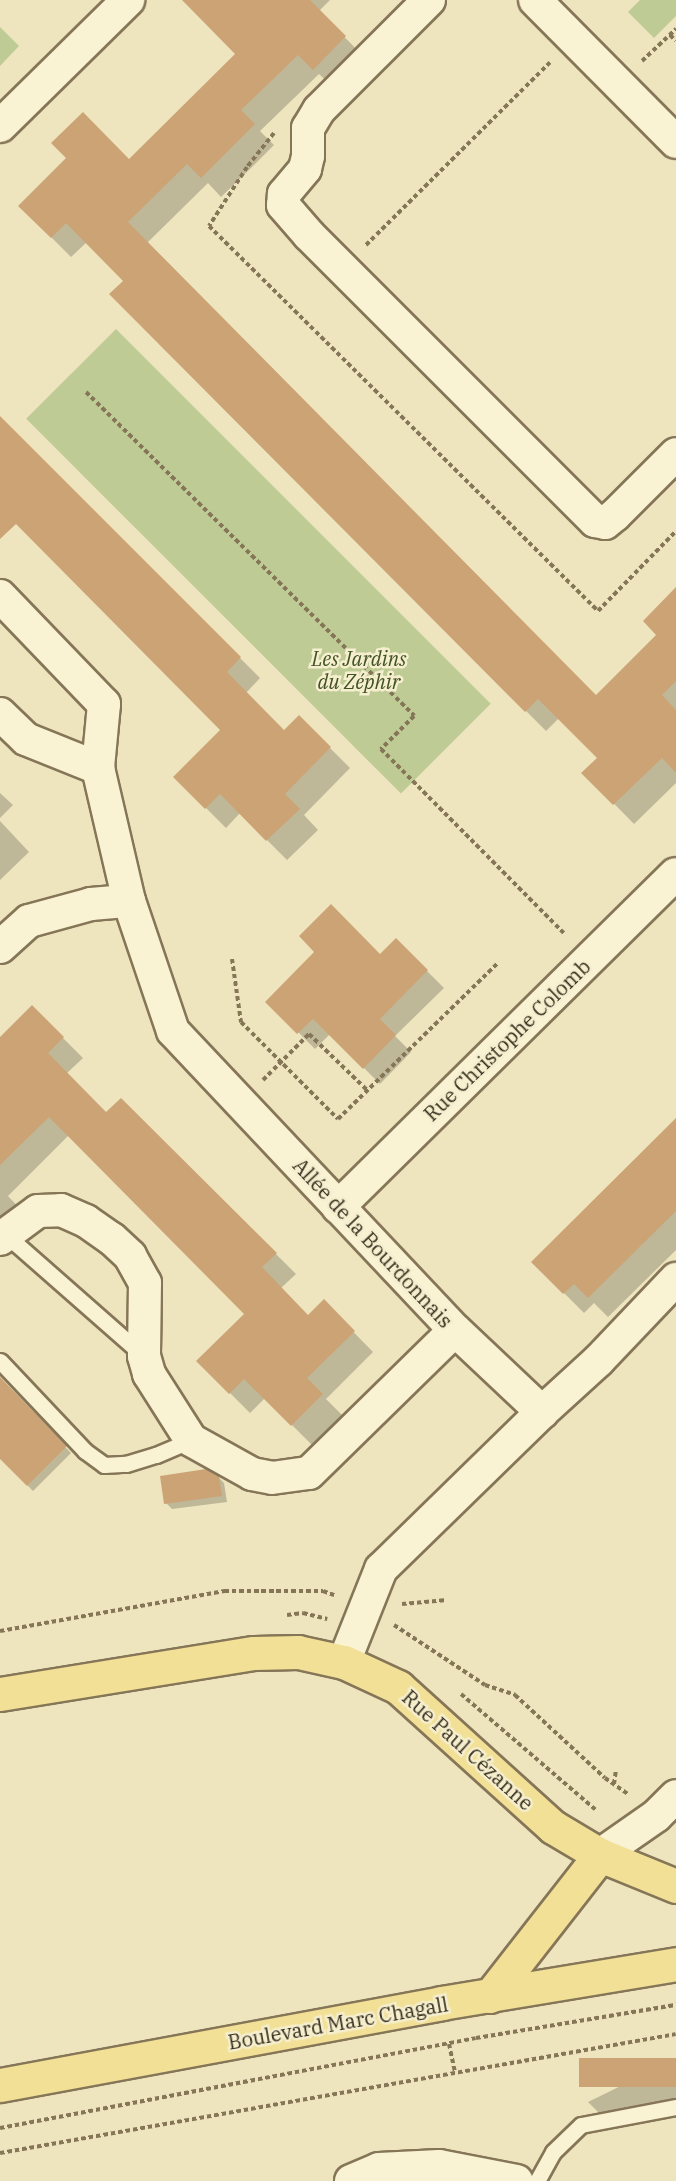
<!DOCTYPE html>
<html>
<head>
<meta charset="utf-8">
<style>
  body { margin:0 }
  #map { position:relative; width:676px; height:2181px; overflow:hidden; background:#eee5bf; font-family:"IBM Plex Serif",serif }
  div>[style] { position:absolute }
  .green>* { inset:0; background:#becb94; transform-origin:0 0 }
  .shadow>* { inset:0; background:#0003 }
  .building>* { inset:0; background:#cca375; transform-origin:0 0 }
  .path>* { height:4px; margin-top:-2px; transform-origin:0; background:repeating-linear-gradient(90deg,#867658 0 4.5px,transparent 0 7.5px) }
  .roads { filter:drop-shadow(2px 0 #867658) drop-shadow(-2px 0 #867658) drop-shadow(0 2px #867658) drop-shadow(0 -2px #867658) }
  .service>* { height:15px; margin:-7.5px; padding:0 7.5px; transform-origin:7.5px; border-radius:7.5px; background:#f9f2d3 }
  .minor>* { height:32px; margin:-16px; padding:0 16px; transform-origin:16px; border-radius:16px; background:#f9f2d3 }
  .primary>* { height:33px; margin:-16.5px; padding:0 16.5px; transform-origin:16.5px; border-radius:16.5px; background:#f2e096 }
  span { translate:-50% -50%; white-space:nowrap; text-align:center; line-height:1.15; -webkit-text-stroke:5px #f5efcf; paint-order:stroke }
  .park-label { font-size:20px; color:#415223; font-style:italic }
  .street-label { font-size:20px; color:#362c1c }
</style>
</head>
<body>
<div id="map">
  <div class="green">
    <div style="clip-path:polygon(640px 0,676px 0,676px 16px,654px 38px,628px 12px)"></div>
    <div style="clip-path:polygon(0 27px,19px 46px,0 66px)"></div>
    <div style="left:116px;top:329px;width:530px;height:127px;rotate:45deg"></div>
  </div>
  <div class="shadow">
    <div style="clip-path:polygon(192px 0,330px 0,319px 11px,364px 57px,334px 88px,319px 74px,260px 131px,274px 145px,251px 168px,221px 197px,208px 183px,147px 243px,596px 697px,658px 635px,676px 590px,676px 783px,634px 824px,584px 773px,599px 758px,559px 718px,546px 731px,112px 294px,125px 281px,87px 242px,71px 257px,20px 206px,129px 161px,237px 54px)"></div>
    <div style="clip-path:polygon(0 418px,260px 678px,246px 693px,284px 732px,299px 717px,350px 768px,304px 815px,318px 830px,287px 860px,240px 813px,226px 828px,175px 777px,222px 730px,0 507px)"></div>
    <div style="clip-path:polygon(0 793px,13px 805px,0 818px)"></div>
    <div style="clip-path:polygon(0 821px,29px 852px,0 880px)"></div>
    <div style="clip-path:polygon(396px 940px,444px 988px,395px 1036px,411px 1052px,380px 1084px,330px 1034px,315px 1049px,268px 1002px,380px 956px)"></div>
    <div style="clip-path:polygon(32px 1007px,83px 1058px,66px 1074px,106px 1114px,121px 1100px,296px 1274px,281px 1288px,308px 1317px,324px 1302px,373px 1352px,326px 1399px,342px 1415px,312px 1445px,265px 1398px,250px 1413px,198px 1361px,246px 1314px,69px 1135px,8px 1196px,22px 1211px,0 1233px,0 1040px)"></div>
    <div style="clip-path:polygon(676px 1120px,676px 1250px,608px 1317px,594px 1303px,584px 1313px,533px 1262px)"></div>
    <div style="clip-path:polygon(0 1380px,71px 1453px,33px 1491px,0 1457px)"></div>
    <div style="clip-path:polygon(218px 1477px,224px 1483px,227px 1502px,172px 1509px,166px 1503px)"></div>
    <div style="clip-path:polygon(676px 2059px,676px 2110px,608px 2122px,588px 2102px)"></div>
  </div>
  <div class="building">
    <div style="clip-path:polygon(182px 0,310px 0,346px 36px,313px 70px,298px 55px,241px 110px,255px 124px,201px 178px,187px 164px,128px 222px,596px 695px,656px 635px,643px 621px,676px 587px,676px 681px,662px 695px,676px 710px,676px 773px,662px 758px,613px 805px,581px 773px,597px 758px,538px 699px,525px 712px,109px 294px,123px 281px,66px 223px,51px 238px,18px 206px,66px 158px,51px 143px,83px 112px,129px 159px,235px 54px)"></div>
    <div style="clip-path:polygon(0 416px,241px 657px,227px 672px,284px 730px,299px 715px,331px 747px,285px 794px,300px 809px,266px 841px,220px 794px,205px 809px,173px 777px,220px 730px,16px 524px,0 539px)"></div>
    <div style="clip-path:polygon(331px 904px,380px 954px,396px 938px,428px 970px,380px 1019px,396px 1035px,363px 1069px,313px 1019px,297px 1034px,265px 1002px,314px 952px,299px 936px)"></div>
    <div style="clip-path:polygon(32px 1005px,64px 1037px,48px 1053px,106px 1112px,121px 1098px,277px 1253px,262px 1267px,308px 1315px,324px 1299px,355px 1331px,307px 1378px,323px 1394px,291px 1426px,244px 1379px,229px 1394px,196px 1361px,244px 1314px,49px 1117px,0 1165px,0 1037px)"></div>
    <div style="clip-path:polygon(676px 1118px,676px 1211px,588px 1298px,574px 1284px,563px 1294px,531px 1262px)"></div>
    <div style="clip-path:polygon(0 1377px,67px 1446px,27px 1486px,0 1459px)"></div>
    <div style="clip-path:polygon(206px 1469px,219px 1476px,222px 1496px,164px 1504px,160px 1476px)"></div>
    <div style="left:676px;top:2058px;width:29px;height:97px;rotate:90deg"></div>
  </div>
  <div class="path">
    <div style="left:670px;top:35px;width:8px;rotate:45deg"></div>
    <div style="left:642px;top:61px;width:47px;rotate:-43.3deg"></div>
    <div style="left:274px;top:133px;width:43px;rotate:128.5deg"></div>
    <div style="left:247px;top:167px;width:70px;rotate:122.8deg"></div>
    <div style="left:209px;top:226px;width:547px;rotate:44.7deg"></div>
    <div style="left:598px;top:611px;width:112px;rotate:-45.7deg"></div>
    <div style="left:366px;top:245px;width:260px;rotate:-44.8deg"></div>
    <div style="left:86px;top:392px;width:461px;rotate:44.6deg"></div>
    <div style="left:414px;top:716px;width:47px;rotate:135deg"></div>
    <div style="left:381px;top:749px;width:262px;rotate:45.2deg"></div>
    <div style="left:232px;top:959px;width:64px;rotate:81.9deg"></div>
    <div style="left:241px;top:1022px;width:137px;rotate:45deg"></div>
    <div style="left:338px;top:1119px;width:225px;rotate:-44.3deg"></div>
    <div style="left:263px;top:1080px;width:65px;rotate:-45deg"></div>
    <div style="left:309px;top:1034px;width:81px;rotate:44deg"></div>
    <div style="left:402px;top:1604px;width:45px;rotate:-5.1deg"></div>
    <div style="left:287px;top:1615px;width:16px;rotate:-7deg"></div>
    <div style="left:303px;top:1613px;width:25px;rotate:14deg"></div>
    <div style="left:394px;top:1625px;width:109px;rotate:33.4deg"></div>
    <div style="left:485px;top:1685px;width:32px;rotate:18deg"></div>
    <div style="left:515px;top:1695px;width:122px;rotate:42.7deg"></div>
    <div style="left:605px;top:1778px;width:29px;rotate:35deg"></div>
    <div style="left:0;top:1631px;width:228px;rotate:-10.1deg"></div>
    <div style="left:224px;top:1591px;width:99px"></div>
    <div style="left:323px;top:1591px;width:12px;rotate:20deg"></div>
    <div style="left:461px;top:1694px;width:178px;rotate:40.7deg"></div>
    <div style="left:614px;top:1784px;width:14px;rotate:-82deg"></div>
    <div style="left:449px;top:2044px;width:29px;rotate:78deg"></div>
    <div style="left:0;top:2128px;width:484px;rotate:-10.7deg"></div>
    <div style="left:476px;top:2038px;width:203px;rotate:-9.4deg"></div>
    <div style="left:0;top:2153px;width:686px;rotate:-9.98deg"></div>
  </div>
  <div class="roads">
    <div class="service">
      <div style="left:5px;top:1234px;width:185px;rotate:41.3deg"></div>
      <div style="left:0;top:1361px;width:124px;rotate:46.6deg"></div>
      <div style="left:85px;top:1451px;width:24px;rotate:36deg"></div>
      <div style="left:104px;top:1465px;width:22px;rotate:-3deg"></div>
      <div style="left:126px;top:1464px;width:31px;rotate:-17deg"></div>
      <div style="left:156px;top:1455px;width:38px;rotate:-23deg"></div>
      <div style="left:537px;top:2181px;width:33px;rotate:-61deg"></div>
      <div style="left:553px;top:2152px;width:39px;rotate:-44deg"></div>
      <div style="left:581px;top:2125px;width:97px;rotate:-10.7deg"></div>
    </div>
    <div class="minor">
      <div style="left:429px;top:0;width:156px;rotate:135deg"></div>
      <div style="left:319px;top:110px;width:21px;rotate:121deg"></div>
      <div style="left:308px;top:128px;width:28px;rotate:90deg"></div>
      <div style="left:308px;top:156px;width:13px;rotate:103deg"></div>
      <div style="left:305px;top:169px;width:33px;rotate:130deg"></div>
      <div style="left:284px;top:194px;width:11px;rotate:95deg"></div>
      <div style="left:283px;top:205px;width:40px;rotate:49deg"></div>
      <div style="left:309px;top:235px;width:404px;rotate:45deg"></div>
      <div style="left:595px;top:521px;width:10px;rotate:11deg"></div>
      <div style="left:605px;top:523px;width:13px;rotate:-39deg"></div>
      <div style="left:615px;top:515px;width:86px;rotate:-45deg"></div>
      <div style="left:535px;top:0;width:200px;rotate:45.2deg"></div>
      <div style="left:0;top:126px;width:180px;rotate:-44.5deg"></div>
      <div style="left:0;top:596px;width:150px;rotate:46.1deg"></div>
      <div style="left:104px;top:704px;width:64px;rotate:95.4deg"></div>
      <div style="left:98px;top:768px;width:137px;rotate:76.9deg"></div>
      <div style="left:129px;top:901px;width:137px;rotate:71.3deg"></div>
      <div style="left:173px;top:1031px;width:411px;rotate:46.7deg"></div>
      <div style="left:455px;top:1330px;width:120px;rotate:43.3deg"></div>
      <div style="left:542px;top:1412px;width:225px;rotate:135.7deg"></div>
      <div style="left:381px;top:1569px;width:100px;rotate:111.7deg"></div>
      <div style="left:0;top:714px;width:36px;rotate:44deg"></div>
      <div style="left:26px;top:739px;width:78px;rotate:21.9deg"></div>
      <div style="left:0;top:947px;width:39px;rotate:-42deg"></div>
      <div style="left:29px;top:921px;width:64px;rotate:-15.3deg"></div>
      <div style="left:91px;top:904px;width:38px;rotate:-5deg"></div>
      <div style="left:338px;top:1207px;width:474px;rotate:-44.6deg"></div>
      <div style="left:0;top:1239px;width:47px;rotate:-36.4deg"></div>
      <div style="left:38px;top:1211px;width:23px;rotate:-2deg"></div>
      <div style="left:61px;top:1210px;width:27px;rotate:24deg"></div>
      <div style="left:86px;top:1221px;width:32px;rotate:35deg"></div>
      <div style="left:112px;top:1239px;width:25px;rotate:43deg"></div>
      <div style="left:130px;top:1256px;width:31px;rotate:61deg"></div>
      <div style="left:145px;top:1283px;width:73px;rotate:90.8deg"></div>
      <div style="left:144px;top:1356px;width:19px;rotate:74deg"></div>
      <div style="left:149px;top:1374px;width:78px;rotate:57.5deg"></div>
      <div style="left:191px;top:1440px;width:70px;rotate:29.1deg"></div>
      <div style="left:252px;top:1474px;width:20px;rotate:11deg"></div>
      <div style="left:272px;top:1478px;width:37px;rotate:-8deg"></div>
      <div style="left:309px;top:1473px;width:204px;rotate:-44.4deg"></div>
      <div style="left:542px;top:1412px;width:77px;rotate:-42.4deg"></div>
      <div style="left:599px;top:1360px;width:112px;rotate:-46.5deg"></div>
      <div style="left:600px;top:1855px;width:68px;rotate:-34.9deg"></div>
      <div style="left:656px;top:1816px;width:28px;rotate:-45deg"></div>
      <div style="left:351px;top:2181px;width:30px;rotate:-23deg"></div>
      <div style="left:379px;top:2169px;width:60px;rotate:-2.9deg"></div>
      <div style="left:439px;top:2166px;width:79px;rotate:10.9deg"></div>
    </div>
    <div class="primary">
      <div style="left:0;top:1694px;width:257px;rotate:-9.2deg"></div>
      <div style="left:254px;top:1653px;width:44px;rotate:-1.3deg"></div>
      <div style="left:298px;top:1652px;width:47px;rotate:12.3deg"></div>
      <div style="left:344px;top:1662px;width:60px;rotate:24.8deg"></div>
      <div style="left:398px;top:1687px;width:209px;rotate:42.1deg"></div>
      <div style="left:553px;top:1827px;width:55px;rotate:30.8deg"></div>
      <div style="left:600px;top:1855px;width:82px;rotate:22.2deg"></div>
      <div style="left:490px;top:1996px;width:179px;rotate:-52deg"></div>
      <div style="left:0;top:2085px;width:449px;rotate:-10.5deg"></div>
      <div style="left:441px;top:2003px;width:238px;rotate:-9.4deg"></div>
    </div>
  </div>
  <div class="park-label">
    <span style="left:359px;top:670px">Les Jardins<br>du Zéphir</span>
  </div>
  <div class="street-label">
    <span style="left:507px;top:1040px;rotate:-44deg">Rue Christophe Colomb</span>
    <span style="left:373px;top:1243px;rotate:47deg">Allée de la Bourdonnais</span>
    <span style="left:468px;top:1750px;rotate:42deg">Rue Paul Cézanne</span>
    <span style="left:338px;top:2023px;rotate:-10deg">Boulevard Marc Chagall</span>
  </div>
</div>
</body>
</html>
